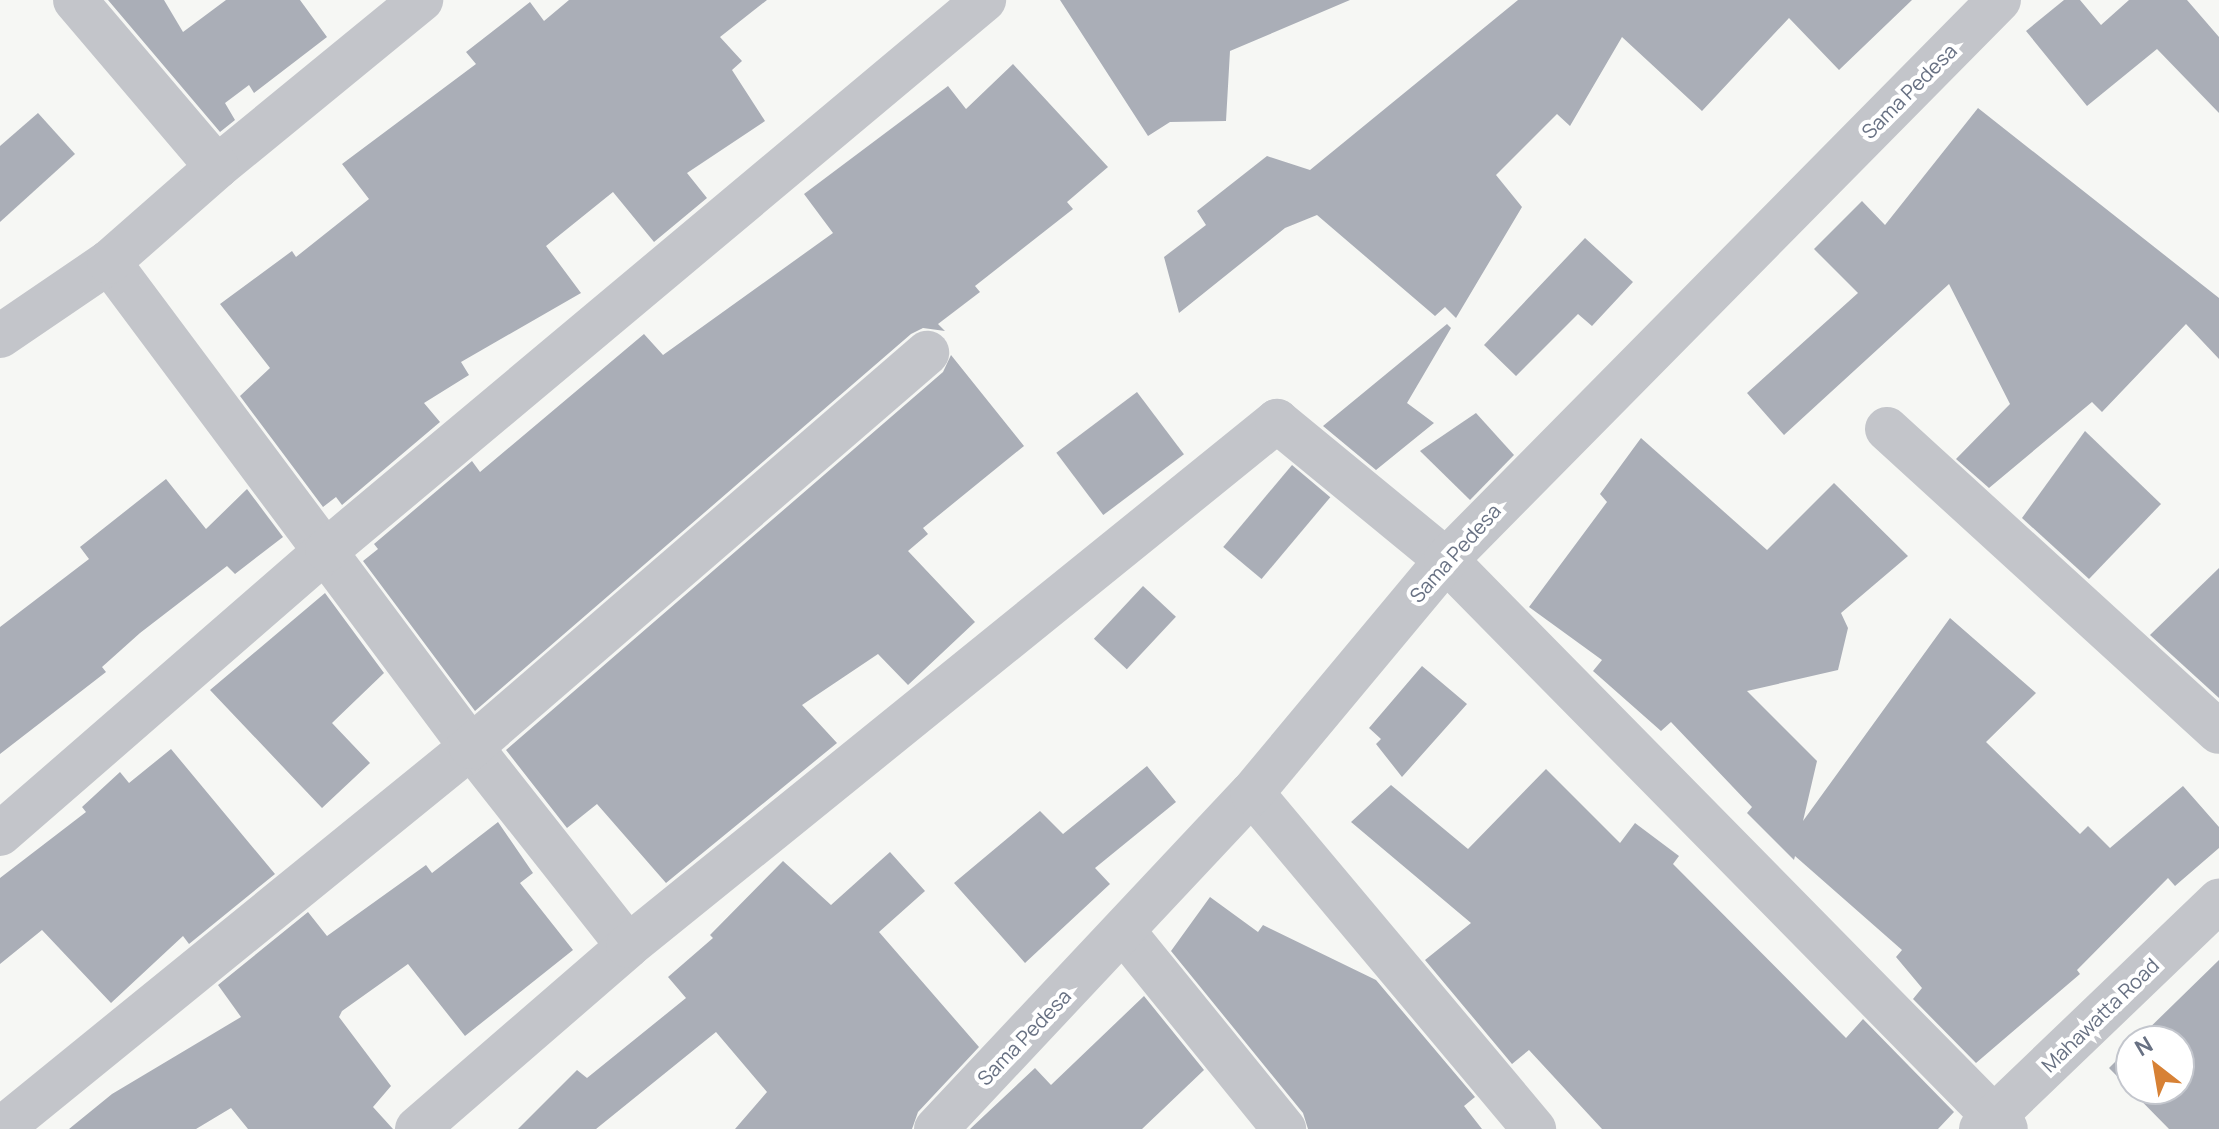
<!DOCTYPE html>
<html>
<head>
<meta charset="utf-8">
<style>
  body { margin:0 }
  #map { position:relative; width:2219px; height:1129px; overflow:hidden; background:#f6f7f4; font-family:Manrope,sans-serif }
  div>[style] { position:absolute }
  .building>* { inset:0; background:#aaaeb7; transform-origin:0 0 }
  .street>* { height:44px; margin:-22px; padding:0 22px; transform-origin:22px; border-radius:22px; background:#c3c5ca }
  span { translate:-50% -50%; white-space:nowrap; text-align:center; line-height:1.15; -webkit-text-stroke:8px #fff; paint-order:stroke }
  .street-label { font-size:20px; color:#687183 }
  .north { position:absolute; left:2115px; top:1025px; width:80px; height:80px; box-sizing:border-box; background:#fff; border:2px solid #c3c6cd; border-radius:50%; rotate:329deg; font-size:22px; font-weight:700; line-height:32px; text-align:center; color:#687183 }
  .north::after { content:''; display:block; margin:auto; width:28px; height:36px; background:#d78135; clip-path:polygon(50% 0,100% 100%,50% 72%,0 100%) }
</style>
</head>
<body>
<div id="map">
  <div class="building">
    <div style="clip-path:polygon(108px 0,164px 0,183px 32px,226px 0,300px 0,327px 37px,254px 93px,249px 85px,225px 103px,235px 120px,220px 132px)"></div>
    <div style="clip-path:polygon(569px 0,767px 0,720px 37px,742px 61px,732px 70px,765px 121px,687px 173px,707px 198px,654px 242px,613px 192px,546px 246px,581px 293px,461px 362px,469px 375px,424px 403px,440px 422px,342px 505px,336px 497px,323px 507px,240px 396px,270px 368px,220px 304px,292px 251px,296px 257px,369px 199px,342px 164px,476px 64px,466px 52px,530px 2px,544px 21px)"></div>
    <div style="clip-path:polygon(1060px 0,1350px 0,1230px 51px,1226px 121px,1170px 122px,1148px 136px)"></div>
    <div style="clip-path:polygon(1518px 0,1912px 0,1839px 70px,1789px 18px,1702px 111px,1622px 37px,1570px 126px,1557px 114px,1496px 175px,1522px 207px,1456px 318px,1445px 307px,1435px 316px,1317px 215px,1285px 228px,1179px 313px,1164px 257px,1206px 225px,1197px 211px,1267px 156px,1310px 170px)"></div>
    <div style="clip-path:polygon(2064px 0,2080px 0,2101px 25px,2129px 0,2187px 0,2219px 37px,2219px 113px,2157px 49px,2087px 106px,2026px 31px)"></div>
    <div style="clip-path:polygon(1013px 64px,1108px 167px,1067px 202px,1073px 209px,975px 286px,980px 292px,938px 324px,945px 331px,923px 328px,911px 334px,475px 711px,363px 561px,378px 549px,374px 544px,472px 461px,480px 472px,644px 334px,663px 355px,833px 233px,804px 194px,948px 86px,966px 109px)"></div>
    <div style="clip-path:polygon(1978px 108px,2219px 298px,2219px 359px,2186px 324px,2102px 412px,2092px 402px,1989px 488px,1956px 459px,2010px 404px,1949px 284px,1784px 435px,1747px 393px,1858px 293px,1814px 249px,1862px 201px,1885px 225px)"></div>
    <div style="clip-path:polygon(38px 113px,75px 154px,0 222px,0 146px)"></div>
    <div style="clip-path:polygon(1585px 238px,1633px 282px,1592px 326px,1578px 314px,1516px 376px,1484px 345px)"></div>
    <div style="clip-path:polygon(1447px 324px,1451px 328px,1407px 403px,1434px 423px,1376px 470px,1323px 426px)"></div>
    <div style="clip-path:polygon(951px 355px,1024px 446px,923px 528px,928px 534px,908px 551px,975px 622px,908px 685px,878px 654px,802px 705px,837px 743px,666px 883px,597px 804px,567px 828px,506px 750px,943px 372px)"></div>
    <div style="left:1137px;top:392px;width:78px;height:101px;rotate:53deg"></div>
    <div style="clip-path:polygon(1476px 413px,1514px 455px,1470px 500px,1420px 451px)"></div>
    <div style="clip-path:polygon(2085px 431px,2161px 504px,2089px 579px,2022px 518px)"></div>
    <div style="clip-path:polygon(1641px 438px,1767px 550px,1834px 483px,1908px 556px,1841px 613px,1848px 628px,1838px 670px,1747px 691px,1817px 761px,1803px 821px,1950px 618px,2036px 693px,1986px 742px,2080px 834px,2088px 826px,2110px 848px,2183px 786px,2219px 827px,2219px 848px,2175px 886px,2168px 878px,2077px 970px,2080px 974px,1976px 1063px,1913px 999px,1922px 988px,1896px 957px,1902px 950px,1795px 856px,1794px 860px,1747px 813px,1752px 807px,1671px 722px,1661px 731px,1593px 671px,1602px 660px,1529px 607px,1607px 502px,1600px 494px)"></div>
    <div style="left:1292px;top:465px;width:50px;height:107px;rotate:40deg"></div>
    <div style="clip-path:polygon(166px 479px,206px 529px,247px 489px,283px 537px,235px 574px,227px 566px,140px 633px,102px 667px,106px 672px,0 754px,0 627px,89px 559px,80px 547px)"></div>
    <div style="clip-path:polygon(2219px 568px,2219px 698px,2150px 635px)"></div>
    <div style="left:1143px;top:586px;width:45px;height:72px;rotate:43deg"></div>
    <div style="clip-path:polygon(325px 593px,384px 673px,332px 723px,370px 763px,322px 808px,210px 690px)"></div>
    <div style="clip-path:polygon(1422px 666px,1467px 704px,1402px 777px,1376px 744px,1381px 739px,1369px 728px)"></div>
    <div style="clip-path:polygon(171px 749px,275px 874px,189px 944px,183px 936px,111px 1003px,42px 930px,0 964px,0 878px,86px 812px,82px 807px,120px 772px,129px 783px)"></div>
    <div style="clip-path:polygon(1147px 766px,1176px 802px,1095px 868px,1110px 884px,1025px 963px,954px 883px,1040px 811px,1063px 834px)"></div>
    <div style="clip-path:polygon(1546px 769px,1620px 843px,1635px 823px,1679px 856px,1673px 864px,1846px 1038px,1863px 1019px,1954px 1112px,1938px 1129px,1602px 1129px,1529px 1050px,1512px 1064px,1425px 960px,1471px 923px,1351px 822px,1391px 785px,1468px 849px)"></div>
    <div style="clip-path:polygon(498px 822px,533px 873px,520px 883px,573px 950px,465px 1036px,408px 964px,342px 1011px,339px 1017px,391px 1086px,373px 1107px,393px 1129px,248px 1129px,231px 1108px,196px 1129px,69px 1129px,112px 1094px,241px 1017px,218px 985px,308px 912px,327px 936px,426px 865px,432px 873px)"></div>
    <div style="clip-path:polygon(890px 852px,925px 891px,879px 932px,979px 1047px,918px 1112px,912px 1129px,735px 1129px,767px 1092px,716px 1032px,596px 1129px,518px 1129px,577px 1070px,587px 1078px,686px 998px,668px 977px,713px 938px,710px 935px,783px 861px,831px 905px)"></div>
    <div style="clip-path:polygon(1210px 897px,1258px 932px,1263px 925px,1376px 980px,1475px 1097px,1464px 1106px,1482px 1129px,1308px 1129px,1303px 1113px,1171px 951px)"></div>
    <div style="clip-path:polygon(2219px 960px,2219px 1129px,2169px 1129px,2109px 1068px,2131px 1046px,2131px 1089px,2179px 1089px,2179px 1041px,2136px 1041px)"></div>
    <div style="clip-path:polygon(1144px 996px,1204px 1070px,1142px 1129px,970px 1129px,1035px 1068px,1051px 1085px)"></div>
  </div>
  <div class="street">
    <div style="left:217px;top:167px;width:264px;rotate:-39.3deg"></div>
    <div style="left:109px;top:262px;width:605px;rotate:53.26deg"></div>
    <div style="left:471px;top:747px;width:253px;rotate:51.7deg"></div>
    <div style="left:0;top:336px;width:132px;rotate:-34.2deg"></div>
    <div style="left:109px;top:262px;width:144px;rotate:-41.3deg"></div>
    <div style="left:217px;top:167px;width:219px;rotate:-130.4deg"></div>
    <div style="left:1887px;top:429px;width:449px;rotate:42.4deg"></div>
    <div style="left:1252px;top:793px;width:439px;rotate:50deg"></div>
    <div style="left:0;top:834px;width:433px;rotate:-41deg"></div>
    <div style="left:327px;top:550px;width:857px;rotate:-39.93deg"></div>
    <div style="left:1124px;top:932px;width:254px;rotate:50.9deg"></div>
    <div style="left:1px;top:1129px;width:606px;rotate:-39.1deg"></div>
    <div style="left:471px;top:747px;width:603px;rotate:-40.83deg"></div>
    <div style="left:417px;top:1129px;width:279px;rotate:-40.9deg"></div>
    <div style="left:628px;top:946px;width:835px;rotate:-38.97deg"></div>
    <div style="left:1277px;top:421px;width:219px;rotate:39.4deg"></div>
    <div style="left:1446px;top:560px;width:798px;rotate:45.46deg"></div>
    <div style="left:936px;top:1129px;width:461px;rotate:-46.8deg"></div>
    <div style="left:1252px;top:793px;width:303px;rotate:-50.2deg"></div>
    <div style="left:1446px;top:560px;width:787px;rotate:-45.36deg"></div>
    <div style="left:1981px;top:1129px;width:330px;rotate:-43.8deg"></div>
  </div>
  <div class="street-label">
    <span style="left:1909px;top:91px;rotate:-45deg">Sama Pedesa</span>
    <span style="left:1455px;top:553px;rotate:-48deg">Sama Pedesa</span>
    <span style="left:2100px;top:1015px;rotate:-44deg">Mahawatta Road</span>
    <span style="left:1024px;top:1037px;rotate:-46deg">Sama Pedesa</span>
  </div>
  <div class="north">N</div>
</div>
</body>
</html>
